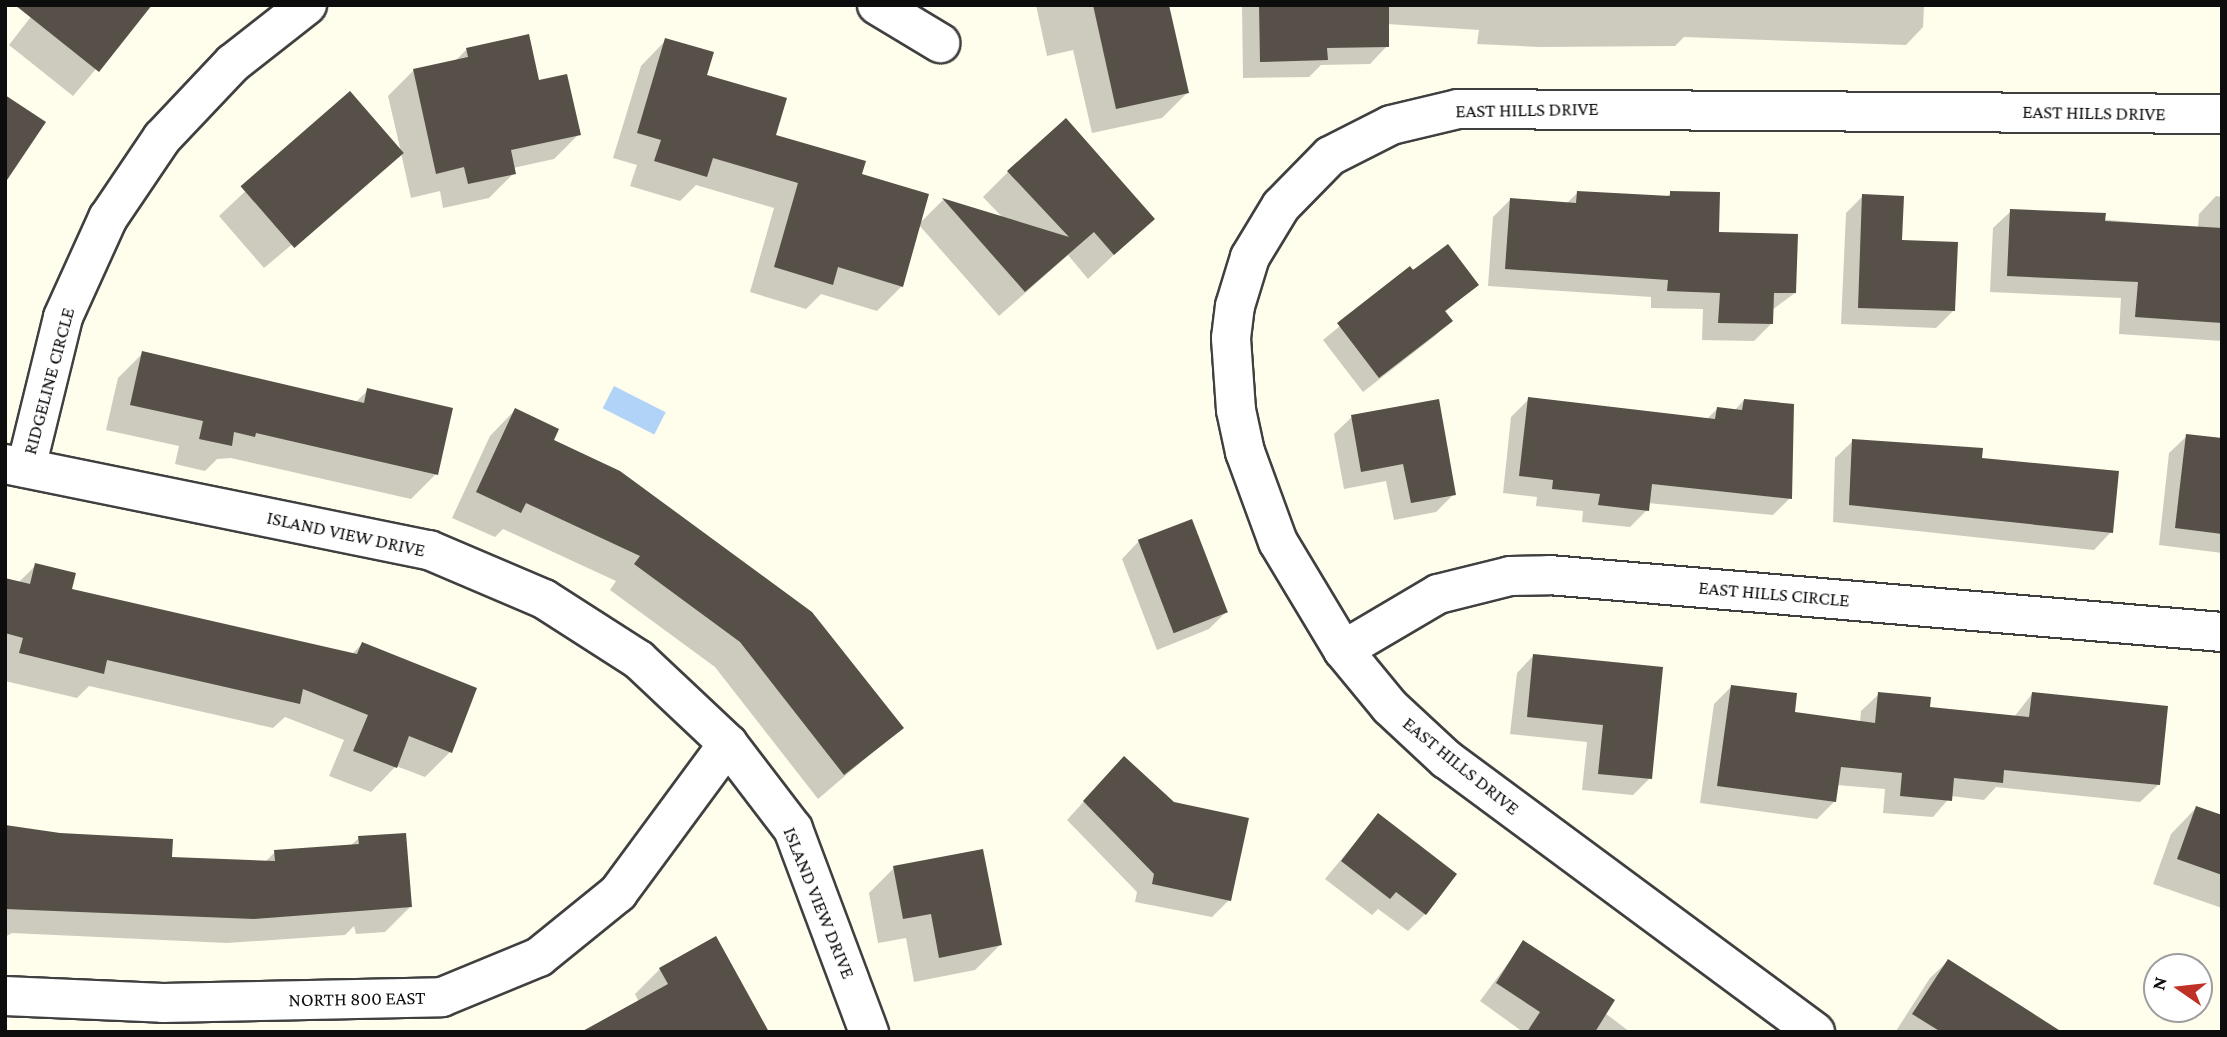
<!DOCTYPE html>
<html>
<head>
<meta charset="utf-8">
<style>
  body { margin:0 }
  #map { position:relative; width:2227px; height:1037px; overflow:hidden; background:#fffeed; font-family:"Crimson Pro",serif }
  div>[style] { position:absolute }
  .water>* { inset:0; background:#b1d3f7; transform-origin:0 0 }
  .shadow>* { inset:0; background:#0003 }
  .building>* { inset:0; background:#565049; transform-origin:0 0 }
  .roads { filter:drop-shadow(2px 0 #404040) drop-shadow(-2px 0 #404040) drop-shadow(0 2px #404040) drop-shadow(0 -2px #404040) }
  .minor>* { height:38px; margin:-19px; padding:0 19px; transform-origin:19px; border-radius:19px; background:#fff }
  span { translate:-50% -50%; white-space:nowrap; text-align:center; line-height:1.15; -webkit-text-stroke:7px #fff; paint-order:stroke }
  .street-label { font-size:19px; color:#0d0d0d }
  .frame { position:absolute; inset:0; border:7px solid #0d0d0d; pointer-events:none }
  .north { position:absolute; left:2143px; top:953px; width:70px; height:70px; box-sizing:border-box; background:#fff; border:2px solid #9e9e9e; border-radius:50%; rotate:284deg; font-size:19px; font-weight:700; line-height:28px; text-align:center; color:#0d0d0d }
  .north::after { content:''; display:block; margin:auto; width:24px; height:32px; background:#be3124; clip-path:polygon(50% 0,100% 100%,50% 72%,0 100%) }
</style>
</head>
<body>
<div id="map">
  <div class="water">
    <div style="left:614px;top:386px;width:58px;height:25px;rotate:27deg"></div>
  </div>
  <div class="shadow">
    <div style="clip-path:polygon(40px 5px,150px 5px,73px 96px,9px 45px)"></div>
    <div style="clip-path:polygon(1036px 5px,1167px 5px,1187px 93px,1162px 118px,1092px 133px,1073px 50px,1047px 56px)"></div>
    <div style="clip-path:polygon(1242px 5px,1924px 5px,1923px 27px,1906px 45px,1684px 37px,1675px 46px,1539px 47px,1477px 44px,1479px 30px,1387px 24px,1387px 46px,1370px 64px,1321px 65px,1309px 77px,1243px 78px)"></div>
    <div style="clip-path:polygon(666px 40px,774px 136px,860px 175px,919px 224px,943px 200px,1004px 219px,983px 197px,1008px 172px,1152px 219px,1088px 279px,1068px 255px,999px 316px,919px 225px,902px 286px,877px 311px,821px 294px,806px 309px,750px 292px,774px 208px,696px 185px,680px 201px,630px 186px,637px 165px,613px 158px,641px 66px)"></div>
    <div style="clip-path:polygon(466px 50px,537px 82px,579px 134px,554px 159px,513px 168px,514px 173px,489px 198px,443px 208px,440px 191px,411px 198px,401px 153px,264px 268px,219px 216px,350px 93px,401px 152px,388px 96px,414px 70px,455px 61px)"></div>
    <div style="clip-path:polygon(1578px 192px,1666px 197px,1671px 193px,1795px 293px,1772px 310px,1771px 324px,1754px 341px,1702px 340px,1703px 309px,1651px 308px,1651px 297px,1488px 286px,1493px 217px,1510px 200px,1566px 204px)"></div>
    <div style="clip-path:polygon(1863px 196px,1953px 311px,1936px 328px,1841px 324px,1846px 213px)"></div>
    <div style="clip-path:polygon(2216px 196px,2222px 197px,2222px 341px,2119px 334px,2121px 298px,1990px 292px,1993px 228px,2011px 211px,2198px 228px,2199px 214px)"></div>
    <div style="clip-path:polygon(1410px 268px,1476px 285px,1444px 313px,1450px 321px,1435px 336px,1363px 392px,1323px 340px)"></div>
    <div style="clip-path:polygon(143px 353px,355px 403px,368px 390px,436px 474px,411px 499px,231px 458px,217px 459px,205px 471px,175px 464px,179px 446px,106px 430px,118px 378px)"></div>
    <div style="clip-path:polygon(1529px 399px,1707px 419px,1717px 409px,1734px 411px,1744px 400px,1790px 498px,1773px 515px,1648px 503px,1647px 510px,1630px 527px,1582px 522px,1583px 511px,1536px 506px,1537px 497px,1503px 493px,1511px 417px)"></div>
    <div style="clip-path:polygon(515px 410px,551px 441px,901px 728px,818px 799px,715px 667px,610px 590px,616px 581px,503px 529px,495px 537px,452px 518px,490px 436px)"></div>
    <div style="clip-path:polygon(1352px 417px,1454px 494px,1436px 512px,1394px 520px,1386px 481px,1344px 489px,1334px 434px)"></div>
    <div style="clip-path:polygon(2187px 436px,2222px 440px,2222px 553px,2159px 545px,2169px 453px)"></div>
    <div style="clip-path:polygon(1853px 441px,2111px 532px,2094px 550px,1833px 522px,1835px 458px)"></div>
    <div style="clip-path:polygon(1139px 541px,1226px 612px,1209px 629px,1157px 650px,1122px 559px)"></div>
    <div style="clip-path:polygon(36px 565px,70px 591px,352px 654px,362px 644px,450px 752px,425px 777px,396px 766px,371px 792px,329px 776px,344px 740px,285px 717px,273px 728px,89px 686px,77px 698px,5px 681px,5px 580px,18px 583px)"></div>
    <div style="clip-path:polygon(1534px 655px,1661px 669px,1650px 778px,1633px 795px,1582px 790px,1587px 742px,1510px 734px,1517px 673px)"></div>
    <div style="clip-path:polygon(1732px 686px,1793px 713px,1860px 722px,1861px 711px,1879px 694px,1928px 709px,2014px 717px,2032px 694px,2158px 785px,2140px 802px,1996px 787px,1984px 800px,1951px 796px,1933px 817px,1883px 813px,1885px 789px,1837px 785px,1835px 801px,1817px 819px,1700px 803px,1714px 704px)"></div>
    <div style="clip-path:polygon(1107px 776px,1173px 804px,1229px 900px,1212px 917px,1135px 902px,1137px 892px,1067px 820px)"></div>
    <div style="clip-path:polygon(2196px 808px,2222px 817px,2222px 908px,2153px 884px,2171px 834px)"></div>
    <div style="clip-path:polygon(1378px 815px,1425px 914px,1408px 931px,1378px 909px,1372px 915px,1325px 879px)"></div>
    <div style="clip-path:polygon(5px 827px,170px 859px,264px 863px,275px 852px,350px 846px,359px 838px,410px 907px,385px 932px,356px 934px,354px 926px,345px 935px,227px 943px,12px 933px,5px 937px)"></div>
    <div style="clip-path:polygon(894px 868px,1000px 945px,975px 970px,914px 982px,906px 938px,878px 943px,869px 893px)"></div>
    <div style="clip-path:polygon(1523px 943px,1605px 1013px,1630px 1032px,1523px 1032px,1480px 1001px)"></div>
    <div style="clip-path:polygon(1948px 961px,2044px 1032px,1896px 1031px,1930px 978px)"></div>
    <div style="clip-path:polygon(660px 969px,767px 1032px,639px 1002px,635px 994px)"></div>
  </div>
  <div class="building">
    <div style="clip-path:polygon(15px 5px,152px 5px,99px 72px)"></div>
    <div style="clip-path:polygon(1093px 5px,1169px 5px,1189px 93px,1116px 109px)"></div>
    <div style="clip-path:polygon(1259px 5px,1389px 5px,1389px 47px,1327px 48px,1328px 60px,1260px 62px)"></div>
    <div style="clip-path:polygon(529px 34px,539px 80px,567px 74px,581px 135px,511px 150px,516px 174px,468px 184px,464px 167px,436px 174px,413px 69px,468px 57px,466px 48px)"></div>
    <div style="clip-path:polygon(665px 38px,714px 52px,707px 75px,787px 98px,776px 135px,866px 161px,862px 174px,929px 194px,903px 287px,838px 267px,833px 285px,774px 267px,798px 183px,713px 158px,707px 177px,654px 161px,661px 140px,637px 133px)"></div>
    <div style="left:350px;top:91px;width:82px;height:145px;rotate:49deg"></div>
    <div style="clip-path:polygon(5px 95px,46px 122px,5px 183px)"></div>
    <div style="clip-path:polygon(1066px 118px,1155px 219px,1114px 255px,1094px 232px,1025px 292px,942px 198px,1069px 237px,1007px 171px)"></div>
    <div style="clip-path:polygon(1577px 191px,1670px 196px,1670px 191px,1720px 192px,1719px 232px,1798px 234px,1796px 293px,1774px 293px,1773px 324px,1718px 323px,1720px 293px,1667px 291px,1668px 280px,1505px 269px,1510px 198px,1576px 203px)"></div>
    <div style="clip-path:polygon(1862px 194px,1904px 196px,1902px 240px,1958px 242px,1955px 311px,1858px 308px)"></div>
    <div style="clip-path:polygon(2010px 209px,2106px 213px,2105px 221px,2222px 228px,2222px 323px,2135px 317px,2138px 282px,2007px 276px)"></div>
    <div style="clip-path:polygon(1448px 244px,1479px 285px,1445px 311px,1453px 321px,1379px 378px,1337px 323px,1410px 266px,1413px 270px)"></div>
    <div style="clip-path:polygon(142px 351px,364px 403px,367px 388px,453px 408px,438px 475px,256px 433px,255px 437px,234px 432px,232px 446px,199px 439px,203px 421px,130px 405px)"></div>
    <div style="clip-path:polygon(1528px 397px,1715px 419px,1717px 407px,1742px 410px,1744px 399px,1794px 404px,1792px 499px,1652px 484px,1649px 511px,1598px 505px,1600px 494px,1552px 489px,1553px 480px,1519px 476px)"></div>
    <div style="clip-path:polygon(1439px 399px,1456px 495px,1411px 503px,1403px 464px,1361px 472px,1351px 415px)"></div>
    <div style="clip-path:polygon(515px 408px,559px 429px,554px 440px,620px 471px,812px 612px,904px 728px,844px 775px,740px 642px,634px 564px,640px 556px,526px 503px,521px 513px,476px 492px)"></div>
    <div style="clip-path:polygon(2186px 434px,2222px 438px,2222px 534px,2175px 528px)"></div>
    <div style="clip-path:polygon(1852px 439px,1983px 448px,1982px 458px,2119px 471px,2113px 533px,1849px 505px)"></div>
    <div style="left:1192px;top:519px;width:100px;height:58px;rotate:69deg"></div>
    <div style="clip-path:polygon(35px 563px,76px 573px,72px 589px,357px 654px,362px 642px,477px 688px,452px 753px,409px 736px,397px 768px,353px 751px,368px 715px,303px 689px,300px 704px,107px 660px,104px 674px,19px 653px,23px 638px,5px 633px,5px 578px,30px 584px)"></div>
    <div style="clip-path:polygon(1533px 654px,1663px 667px,1652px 779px,1598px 774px,1603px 725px,1527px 717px)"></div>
    <div style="clip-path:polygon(1731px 685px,1797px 693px,1795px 712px,1875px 723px,1878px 692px,1931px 697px,1930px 707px,2029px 717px,2032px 692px,2168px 706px,2160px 785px,2004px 770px,2003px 783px,1954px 778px,1952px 801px,1900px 796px,1902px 773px,1841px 767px,1836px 802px,1717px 786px)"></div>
    <div style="clip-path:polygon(1124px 756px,1174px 802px,1249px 818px,1231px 901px,1152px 884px,1154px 874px,1083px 801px)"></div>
    <div style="clip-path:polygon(2196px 806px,2222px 815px,2222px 875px,2177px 859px)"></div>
    <div style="clip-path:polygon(1378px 813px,1457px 874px,1426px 915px,1396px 892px,1390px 899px,1341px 861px)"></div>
    <div style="clip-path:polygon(5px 825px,60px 833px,173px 839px,172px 857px,275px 861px,274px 850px,359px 844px,358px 836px,406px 833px,412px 907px,254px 919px,5px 909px)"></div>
    <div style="clip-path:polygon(983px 849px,1002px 945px,939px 958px,931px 914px,903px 919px,893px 866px)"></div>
    <div style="clip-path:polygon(716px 936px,769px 1032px,581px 1032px,668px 984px,659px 968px)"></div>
    <div style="clip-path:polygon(1523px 940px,1615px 1000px,1595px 1032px,1527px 1032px,1540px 1012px,1496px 983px)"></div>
    <div style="clip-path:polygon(1948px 959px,2062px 1032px,1941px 1032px,1912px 1014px)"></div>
  </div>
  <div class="roads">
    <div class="minor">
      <div style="left:877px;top:5px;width:74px;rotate:31.1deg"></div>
      <div style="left:5px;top:464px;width:433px;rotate:11.5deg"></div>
      <div style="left:429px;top:550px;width:125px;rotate:23.1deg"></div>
      <div style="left:544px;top:599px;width:113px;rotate:32.7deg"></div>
      <div style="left:639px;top:660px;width:122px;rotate:43.3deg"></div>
      <div style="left:728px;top:744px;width:107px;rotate:52.6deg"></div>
      <div style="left:793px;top:829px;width:217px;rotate:69.5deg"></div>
      <div style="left:26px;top:468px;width:155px;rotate:-76.2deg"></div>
      <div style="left:63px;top:317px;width:109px;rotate:-65.6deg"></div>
      <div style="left:108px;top:218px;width:97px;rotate:-56deg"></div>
      <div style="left:162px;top:138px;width:103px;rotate:-46.6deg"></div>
      <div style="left:233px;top:63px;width:94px;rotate:-38.1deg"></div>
      <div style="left:1343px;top:650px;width:110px;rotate:-30.5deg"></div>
      <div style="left:1438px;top:594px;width:74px;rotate:-14deg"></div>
      <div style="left:1510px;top:576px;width:39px;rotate:-1deg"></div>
      <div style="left:1549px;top:575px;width:675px;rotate:4.84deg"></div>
      <div style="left:5px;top:996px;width:158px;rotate:2.5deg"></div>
      <div style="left:163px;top:1003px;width:279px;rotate:-1.2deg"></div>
      <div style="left:442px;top:997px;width:105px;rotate:-22.4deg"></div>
      <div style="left:539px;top:957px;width:102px;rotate:-39deg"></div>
      <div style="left:618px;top:893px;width:185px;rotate:-53.6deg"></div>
      <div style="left:1815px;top:1032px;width:458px;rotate:-143.5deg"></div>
      <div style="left:1447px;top:760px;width:78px;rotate:-137.1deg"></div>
      <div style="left:1390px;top:707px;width:74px;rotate:-129.5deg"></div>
      <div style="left:1343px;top:650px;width:126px;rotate:-121deg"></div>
      <div style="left:1278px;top:542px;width:96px;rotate:-110.1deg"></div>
      <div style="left:1245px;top:452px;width:43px;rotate:-102.1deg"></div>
      <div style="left:1236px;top:410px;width:72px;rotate:-94deg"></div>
      <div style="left:1231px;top:338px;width:32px;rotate:-83deg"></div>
      <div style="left:1235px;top:306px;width:51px;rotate:-73deg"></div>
      <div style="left:1250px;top:257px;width:60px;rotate:-58.7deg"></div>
      <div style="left:1281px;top:206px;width:70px;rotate:-45.6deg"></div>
      <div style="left:1330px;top:156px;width:68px;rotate:-26.9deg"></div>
      <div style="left:1391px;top:125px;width:69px;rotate:-13.4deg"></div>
      <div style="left:1458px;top:109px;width:764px;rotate:0.37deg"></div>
    </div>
  </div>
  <div class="street-label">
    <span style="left:1527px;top:110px;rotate:-1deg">EAST HILLS DRIVE</span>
    <span style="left:2094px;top:113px;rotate:1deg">EAST HILLS DRIVE</span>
    <span style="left:49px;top:381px;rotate:-75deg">RIDGELINE CIRCLE</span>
    <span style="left:346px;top:534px;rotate:12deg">ISLAND VIEW DRIVE</span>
    <span style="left:1774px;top:594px;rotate:5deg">EAST HILLS CIRCLE</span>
    <span style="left:1461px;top:766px;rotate:39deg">EAST HILLS DRIVE</span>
    <span style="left:819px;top:903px;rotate:68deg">ISLAND VIEW DRIVE</span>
    <span style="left:357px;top:999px;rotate:-1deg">NORTH 800 EAST</span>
  </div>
  <div class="frame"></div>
  <div class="north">N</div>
</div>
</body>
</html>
